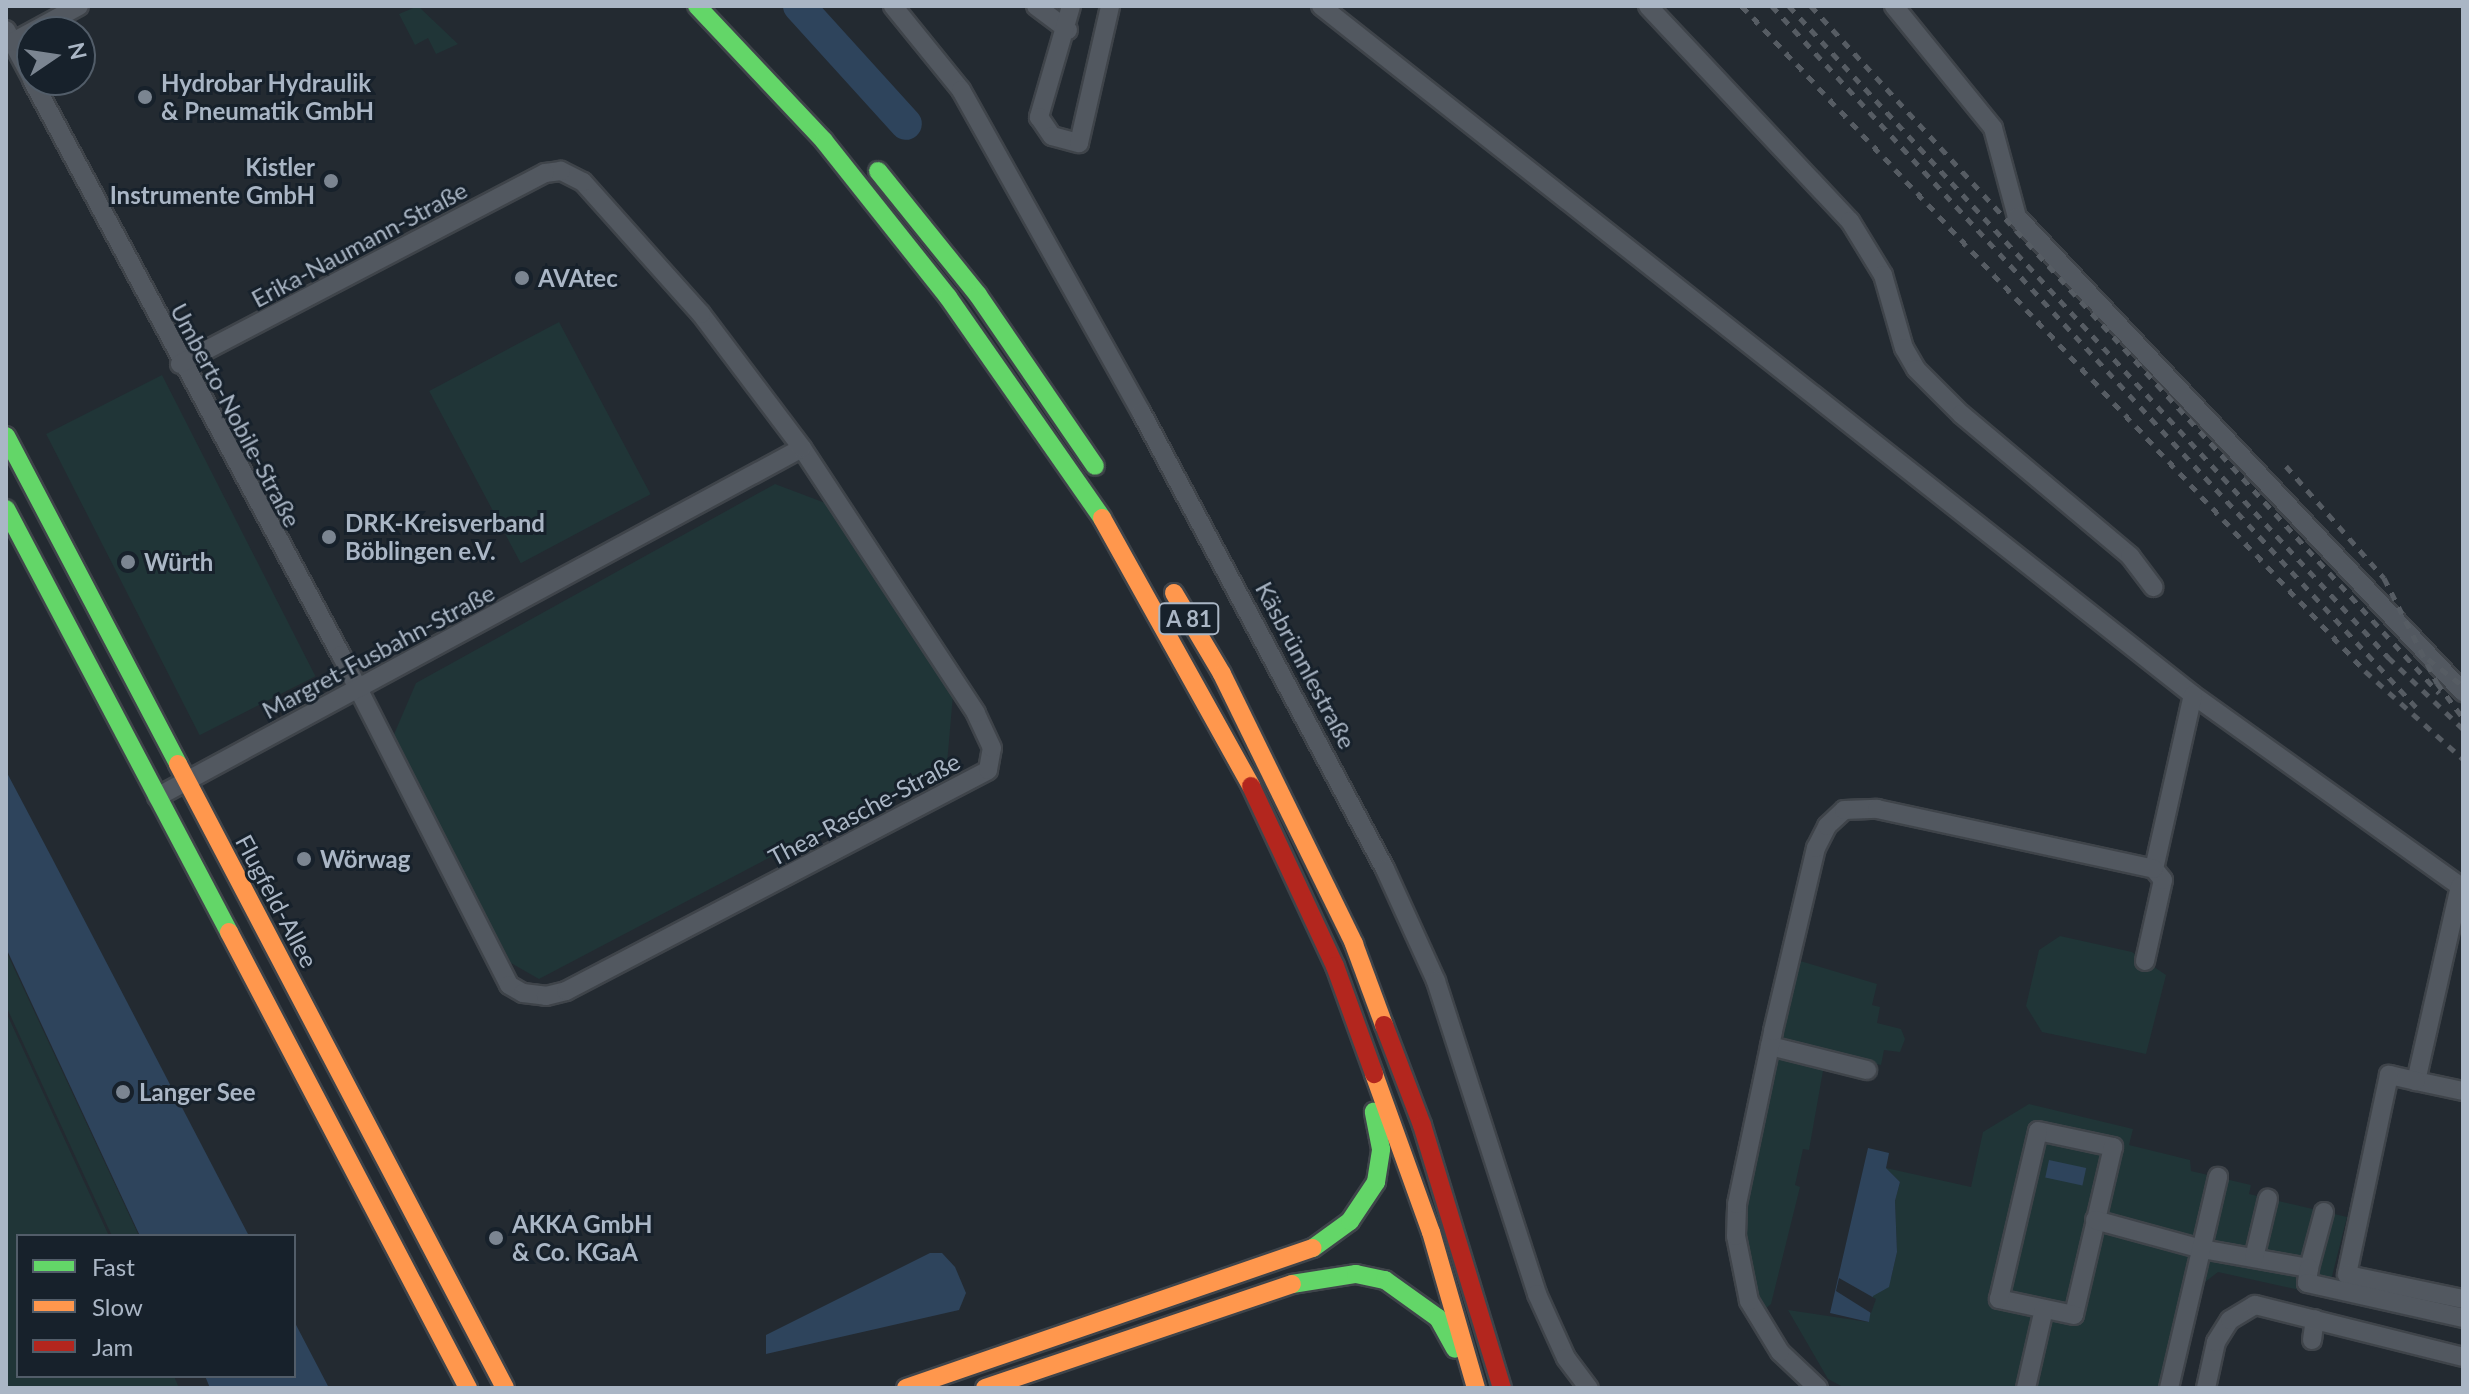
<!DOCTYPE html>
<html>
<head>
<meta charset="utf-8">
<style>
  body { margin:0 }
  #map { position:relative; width:2469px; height:1394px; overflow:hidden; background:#232a31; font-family:Lato,sans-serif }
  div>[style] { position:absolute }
  .green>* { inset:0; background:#203537; transform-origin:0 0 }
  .water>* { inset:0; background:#2e445c; transform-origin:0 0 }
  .pier>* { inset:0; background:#232a31 }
  .river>* { height:32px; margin:-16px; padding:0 16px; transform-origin:16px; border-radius:16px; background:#2e445c }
  .roads { filter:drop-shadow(2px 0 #3f444a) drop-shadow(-2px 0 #3f444a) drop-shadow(0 2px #3f444a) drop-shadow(0 -2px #3f444a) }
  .street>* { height:18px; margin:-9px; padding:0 9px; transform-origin:9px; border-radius:9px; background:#525860 }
  .fast>* { height:18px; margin:-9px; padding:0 9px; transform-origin:9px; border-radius:9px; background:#63d668 }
  .slow>* { height:18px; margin:-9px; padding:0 9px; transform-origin:9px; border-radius:9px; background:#ff974d }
  .jam>* { height:18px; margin:-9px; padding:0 9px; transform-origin:9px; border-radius:9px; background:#b3261e }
  .rail>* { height:5px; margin-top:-2.5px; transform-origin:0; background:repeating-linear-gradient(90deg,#565c63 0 8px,transparent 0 16px) }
  .dots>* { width:22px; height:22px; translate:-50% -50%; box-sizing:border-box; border:4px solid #17212b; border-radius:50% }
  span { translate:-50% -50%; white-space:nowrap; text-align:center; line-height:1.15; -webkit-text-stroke:6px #17212b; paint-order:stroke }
  .shield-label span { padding:2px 6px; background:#17212b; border:2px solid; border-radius:6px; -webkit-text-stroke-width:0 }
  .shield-label { font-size:22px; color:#aab6c5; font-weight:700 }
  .poi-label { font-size:24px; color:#aab6c5; font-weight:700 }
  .left { translate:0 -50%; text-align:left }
  .right { translate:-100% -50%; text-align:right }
  .street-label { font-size:24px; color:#aab6c5 }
  .frame { position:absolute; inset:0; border:8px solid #aab6c5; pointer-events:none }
  .legend { position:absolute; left:16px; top:1234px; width:280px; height:144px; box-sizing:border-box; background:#17212b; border:2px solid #525d69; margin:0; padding:10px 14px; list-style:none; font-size:24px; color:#aab6c5 }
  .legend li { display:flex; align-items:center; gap:16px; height:40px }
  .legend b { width:40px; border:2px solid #525d69 }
  .north { position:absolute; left:16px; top:16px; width:80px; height:80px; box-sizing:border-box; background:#17212b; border:2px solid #525d69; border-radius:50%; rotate:77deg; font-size:22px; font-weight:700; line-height:32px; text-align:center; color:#aab6c5 }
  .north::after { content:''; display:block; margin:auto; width:28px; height:36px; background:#7b8591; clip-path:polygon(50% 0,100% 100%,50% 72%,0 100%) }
</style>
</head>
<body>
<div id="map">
  <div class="green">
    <div style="clip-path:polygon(418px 6px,458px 44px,436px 54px,428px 38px,415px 45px,399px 14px)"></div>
    <div style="left:559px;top:322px;width:195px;height:147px;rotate:62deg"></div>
    <div style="left:162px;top:375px;width:338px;height:130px;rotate:63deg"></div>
    <div style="clip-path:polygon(775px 484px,828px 504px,953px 695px,947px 764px,539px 979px,511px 963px,392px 739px,416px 683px)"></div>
    <div style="clip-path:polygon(2060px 936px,2132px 952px,2166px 975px,2146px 1054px,2042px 1032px,2026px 1006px,2039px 950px)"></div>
    <div style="clip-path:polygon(6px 951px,139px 1236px,112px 1236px,6px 1006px)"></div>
    <div style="clip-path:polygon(1797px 960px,1877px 984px,1872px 1005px,1880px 1007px,1877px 1023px,1901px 1029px,1905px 1039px,1900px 1052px,1884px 1050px,1881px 1065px,1826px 1054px,1809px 1150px,1803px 1149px,1795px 1185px,1800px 1187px,1771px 1304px,1764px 1310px,1748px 1266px,1743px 1218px)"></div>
    <div style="clip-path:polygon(6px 1012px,109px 1236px,18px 1236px,18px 1376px,174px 1376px,179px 1388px,6px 1388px)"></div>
    <div style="clip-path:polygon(2029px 1104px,2133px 1129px,2129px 1145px,2190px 1160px,2191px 1171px,2251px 1185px,2249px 1194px,2347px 1217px,2327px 1296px,2218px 1272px,2196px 1289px,2173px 1388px,1845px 1388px,1828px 1379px,1788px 1310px,1868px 1322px,1873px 1295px,1891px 1278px,1897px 1252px,1895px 1201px,1900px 1182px,1886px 1168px,1971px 1187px,1983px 1132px)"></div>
  </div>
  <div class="water">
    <div style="clip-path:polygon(6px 771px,53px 860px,249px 1236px,140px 1236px,6px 948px)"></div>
    <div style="clip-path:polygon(1868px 1148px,1889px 1153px,1886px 1168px,1900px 1182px,1895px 1201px,1897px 1252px,1889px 1287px,1873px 1296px,1869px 1322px,1830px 1313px)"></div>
    <div style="left:2049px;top:1160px;width:38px;height:18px;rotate:12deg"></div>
    <div style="clip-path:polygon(930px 1253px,942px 1253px,955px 1267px,966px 1293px,959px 1310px,766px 1354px,766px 1335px)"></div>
    <div style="clip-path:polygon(294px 1321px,329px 1388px,210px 1388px,205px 1376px,294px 1376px)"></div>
  </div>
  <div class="pier">
    <div style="clip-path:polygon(1839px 1278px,1876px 1299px,1871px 1313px,1836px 1291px)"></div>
  </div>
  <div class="river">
    <div style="left:799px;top:6px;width:159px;rotate:47.8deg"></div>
  </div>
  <div class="roads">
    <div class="street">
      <div style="left:893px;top:6px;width:108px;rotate:51deg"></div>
      <div style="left:961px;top:90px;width:369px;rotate:60.8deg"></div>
      <div style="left:1141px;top:412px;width:518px;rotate:61.9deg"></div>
      <div style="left:1385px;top:869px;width:123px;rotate:65.5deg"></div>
      <div style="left:1436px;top:981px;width:329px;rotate:72.1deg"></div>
      <div style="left:1537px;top:1294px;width:70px;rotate:65.6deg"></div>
      <div style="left:1566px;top:1358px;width:38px;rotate:53deg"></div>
      <div style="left:1036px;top:6px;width:40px;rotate:37deg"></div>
      <div style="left:1071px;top:6px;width:116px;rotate:106.1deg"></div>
      <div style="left:1039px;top:117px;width:23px;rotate:56deg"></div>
      <div style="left:1052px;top:136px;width:28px;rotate:15deg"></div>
      <div style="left:1079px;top:143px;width:140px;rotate:-77.2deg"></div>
      <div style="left:1321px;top:6px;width:1111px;rotate:38.31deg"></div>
      <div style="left:2193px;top:695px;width:328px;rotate:35.6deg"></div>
      <div style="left:2460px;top:886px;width:200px;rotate:102.7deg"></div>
      <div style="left:2416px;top:1081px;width:48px;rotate:12deg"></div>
      <div style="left:1648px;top:6px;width:295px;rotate:46.8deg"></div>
      <div style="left:1850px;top:221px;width:63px;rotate:58.6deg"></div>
      <div style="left:1883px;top:275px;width:76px;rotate:74deg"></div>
      <div style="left:1904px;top:348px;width:24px;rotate:60deg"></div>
      <div style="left:1916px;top:369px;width:64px;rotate:45deg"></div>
      <div style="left:1961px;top:414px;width:221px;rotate:40deg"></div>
      <div style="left:2130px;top:556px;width:39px;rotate:53deg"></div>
      <div style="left:1894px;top:6px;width:157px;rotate:50.9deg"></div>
      <div style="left:1993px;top:128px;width:92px;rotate:74.9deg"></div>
      <div style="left:2017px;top:217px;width:652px;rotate:46.8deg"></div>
      <div style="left:6px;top:30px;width:55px;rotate:62deg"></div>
      <div style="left:13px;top:42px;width:75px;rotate:-28.6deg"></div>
      <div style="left:32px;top:80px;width:653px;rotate:61.75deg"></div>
      <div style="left:341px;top:655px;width:370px;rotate:63deg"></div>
      <div style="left:509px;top:985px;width:16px;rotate:30deg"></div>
      <div style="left:523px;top:993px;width:23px;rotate:7deg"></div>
      <div style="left:546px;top:996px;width:21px;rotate:-14deg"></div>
      <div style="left:566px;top:991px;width:476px;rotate:-27.6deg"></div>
      <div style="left:988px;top:770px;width:22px;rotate:-80deg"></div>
      <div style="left:992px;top:748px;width:38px;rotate:-115deg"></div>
      <div style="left:976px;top:713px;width:317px;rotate:-123.3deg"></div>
      <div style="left:157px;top:797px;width:733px;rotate:-28.42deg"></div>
      <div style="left:802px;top:448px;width:168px;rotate:-127deg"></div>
      <div style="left:701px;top:314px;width:177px;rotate:-131.8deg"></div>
      <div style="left:583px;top:182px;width:25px;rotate:-153deg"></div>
      <div style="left:561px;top:171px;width:16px;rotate:173deg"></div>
      <div style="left:545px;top:173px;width:412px;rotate:152.4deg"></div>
      <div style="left:2145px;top:961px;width:83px;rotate:-77.5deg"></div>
      <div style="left:2163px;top:880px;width:14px;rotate:-129deg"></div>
      <div style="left:2154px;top:869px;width:178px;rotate:-77.4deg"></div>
      <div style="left:1770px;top:1046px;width:100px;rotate:13.9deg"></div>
      <div style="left:2416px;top:1081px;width:28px;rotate:-167deg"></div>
      <div style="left:2389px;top:1075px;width:204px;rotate:101.9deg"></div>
      <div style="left:2347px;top:1275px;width:118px;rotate:11.7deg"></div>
      <div style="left:2038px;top:1131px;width:77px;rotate:12deg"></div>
      <div style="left:2113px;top:1147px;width:172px;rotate:103.1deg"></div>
      <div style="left:2074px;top:1315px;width:77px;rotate:-168deg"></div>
      <div style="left:1999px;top:1299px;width:172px;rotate:-76.9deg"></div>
      <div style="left:2095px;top:1220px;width:111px;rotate:15.2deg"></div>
      <div style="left:2202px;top:1249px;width:109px;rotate:10.1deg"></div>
      <div style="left:2309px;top:1268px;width:58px;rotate:-75deg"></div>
      <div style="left:2254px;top:1258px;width:61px;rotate:-76.7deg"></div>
      <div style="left:2309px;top:1268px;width:15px;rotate:98deg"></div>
      <div style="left:2307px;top:1283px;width:160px;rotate:12.6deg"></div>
      <div style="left:2312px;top:1340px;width:21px;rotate:-82deg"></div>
      <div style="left:1818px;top:1388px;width:52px;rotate:-136.5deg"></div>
      <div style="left:1780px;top:1352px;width:60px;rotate:-121.3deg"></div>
      <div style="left:1749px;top:1301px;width:66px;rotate:-101.3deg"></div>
      <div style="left:1736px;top:1236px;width:32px;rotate:-88deg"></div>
      <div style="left:1737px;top:1204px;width:177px;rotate:-78.2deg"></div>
      <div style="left:1773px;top:1031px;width:188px;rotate:-76.8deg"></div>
      <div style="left:1816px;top:848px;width:25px;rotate:-63deg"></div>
      <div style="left:1827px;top:826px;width:23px;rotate:-43deg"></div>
      <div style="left:1844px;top:810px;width:33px;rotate:-2deg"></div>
      <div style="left:1877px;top:809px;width:283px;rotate:12.2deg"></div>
      <div style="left:2026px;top:1388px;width:81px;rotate:-77.2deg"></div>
      <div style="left:2169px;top:1388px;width:217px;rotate:-76.9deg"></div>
      <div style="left:2206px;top:1388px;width:47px;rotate:-77.7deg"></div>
      <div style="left:2216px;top:1342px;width:26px;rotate:-58deg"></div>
      <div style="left:2230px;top:1320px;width:29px;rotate:-31deg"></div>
      <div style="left:2255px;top:1305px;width:214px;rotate:14deg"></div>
    </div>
    <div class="fast">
      <div style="left:697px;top:6px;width:185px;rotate:46.7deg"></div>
      <div style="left:824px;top:141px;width:199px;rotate:51.5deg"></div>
      <div style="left:948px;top:297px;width:269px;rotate:55.1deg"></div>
      <div style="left:878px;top:171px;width:159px;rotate:51.1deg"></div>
      <div style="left:978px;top:295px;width:207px;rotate:55.6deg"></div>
      <div style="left:6px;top:436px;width:370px;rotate:62.3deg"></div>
      <div style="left:6px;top:509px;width:478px;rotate:62.2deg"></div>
      <div style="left:1313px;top:1248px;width:46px;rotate:-36.1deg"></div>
      <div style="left:1350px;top:1221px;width:47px;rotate:-56.3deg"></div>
      <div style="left:1376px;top:1182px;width:33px;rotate:-81deg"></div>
      <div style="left:1381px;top:1149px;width:38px;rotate:-101deg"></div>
      <div style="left:1292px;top:1284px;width:65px;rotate:-8.9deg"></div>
      <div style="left:1356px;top:1274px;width:30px;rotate:12deg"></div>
      <div style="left:1385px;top:1280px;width:65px;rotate:35.6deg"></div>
      <div style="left:1438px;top:1318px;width:35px;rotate:61deg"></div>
    </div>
    <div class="slow">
      <div style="left:1102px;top:518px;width:307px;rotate:60.9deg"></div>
      <div style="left:1174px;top:593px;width:94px;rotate:59.3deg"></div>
      <div style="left:1222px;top:674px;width:301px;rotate:63.9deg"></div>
      <div style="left:1354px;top:944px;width:86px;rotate:69.7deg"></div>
      <div style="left:178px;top:764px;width:704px;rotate:62.34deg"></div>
      <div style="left:229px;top:932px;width:515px;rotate:62.34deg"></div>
      <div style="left:1374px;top:1074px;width:168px;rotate:70.2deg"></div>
      <div style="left:1431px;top:1232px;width:162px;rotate:73.9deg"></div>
      <div style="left:906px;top:1388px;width:430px;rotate:-19deg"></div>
      <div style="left:985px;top:1388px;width:324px;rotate:-18.7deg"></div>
    </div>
    <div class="jam">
      <div style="left:1251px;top:786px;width:199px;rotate:65deg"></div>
      <div style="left:1335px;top:966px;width:115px;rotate:70.1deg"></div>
      <div style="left:1384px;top:1025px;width:107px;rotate:69.2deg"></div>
      <div style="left:1422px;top:1125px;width:275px;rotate:73.1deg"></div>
    </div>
  </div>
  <div class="rail">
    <div style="left:1742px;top:6px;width:911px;rotate:46.87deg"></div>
    <div style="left:2365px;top:671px;width:132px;rotate:41.9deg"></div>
    <div style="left:1772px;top:6px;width:952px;rotate:47.43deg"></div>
    <div style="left:1789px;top:6px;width:885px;rotate:47.38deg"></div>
    <div style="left:2388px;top:657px;width:104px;rotate:43.8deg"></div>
    <div style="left:1811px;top:6px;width:931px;rotate:47.57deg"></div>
    <div style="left:2286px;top:466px;width:149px;rotate:48.8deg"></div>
    <div style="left:2384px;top:578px;width:118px;rotate:63.2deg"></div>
    <div style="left:2437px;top:683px;width:44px;rotate:53.4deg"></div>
    <div style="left:2428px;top:659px;width:44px;rotate:37.6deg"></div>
  </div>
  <div class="dots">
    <div style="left:145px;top:97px;background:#7b8591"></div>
    <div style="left:331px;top:181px;background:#7b8591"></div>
    <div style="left:522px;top:278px;background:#7b8591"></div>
    <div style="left:329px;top:537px;background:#7b8591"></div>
    <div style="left:128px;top:562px;background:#7b8591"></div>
    <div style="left:304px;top:859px;background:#7b8591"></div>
    <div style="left:123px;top:1092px;background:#7b8591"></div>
    <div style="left:496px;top:1238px;background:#7b8591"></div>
  </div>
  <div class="shield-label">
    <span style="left:1189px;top:619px">A 81</span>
  </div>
  <div class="poi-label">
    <span class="left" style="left:161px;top:97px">Hydrobar Hydraulik<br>&amp; Pneumatik GmbH</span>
    <span class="right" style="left:315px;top:181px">Kistler<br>Instrumente GmbH</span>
    <span class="left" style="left:538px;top:278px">AVAtec</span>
    <span class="left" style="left:345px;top:537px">DRK-Kreisverband<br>Böblingen e.V.</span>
    <span class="left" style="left:144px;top:562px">Würth</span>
    <span class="left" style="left:320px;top:859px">Wörwag</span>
    <span class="left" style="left:139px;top:1092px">Langer See</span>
    <span class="left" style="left:512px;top:1238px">AKKA GmbH<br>&amp; Co. KGaA</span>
  </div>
  <div class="street-label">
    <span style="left:359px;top:244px;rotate:-28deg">Erika-Naumann-Straße</span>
    <span style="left:236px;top:415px;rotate:62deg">Umberto-Nobile-Straße</span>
    <span style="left:378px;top:651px;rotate:-28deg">Margret-Fusbahn-Straße</span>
    <span style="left:1306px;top:665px;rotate:62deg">Käsbrünnlestraße</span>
    <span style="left:864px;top:809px;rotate:-28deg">Thea-Rasche-Straße</span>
    <span style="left:277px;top:901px;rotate:62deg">Flugfeld-Allee</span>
  </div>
  <div class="frame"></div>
  <ul class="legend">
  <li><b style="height:10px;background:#63d668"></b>Fast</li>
  <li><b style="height:10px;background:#ff974d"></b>Slow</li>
  <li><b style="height:10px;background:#b3261e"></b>Jam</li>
  </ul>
  <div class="north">N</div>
</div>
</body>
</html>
